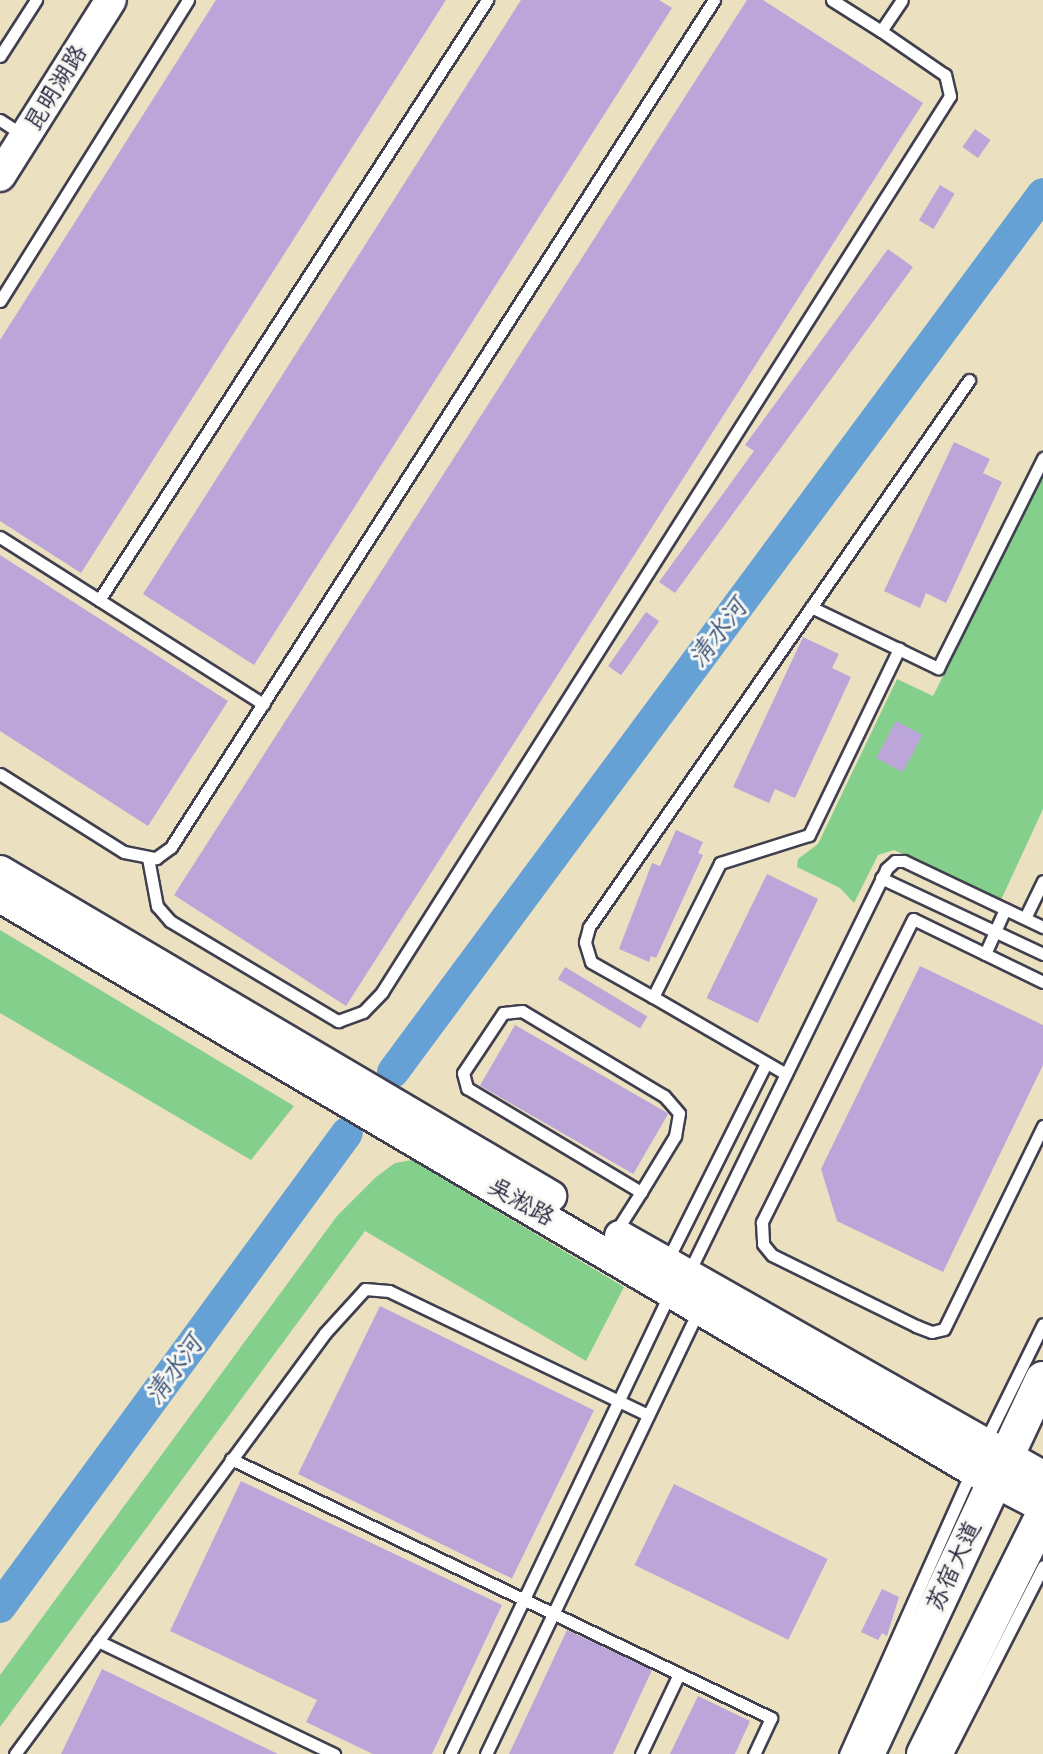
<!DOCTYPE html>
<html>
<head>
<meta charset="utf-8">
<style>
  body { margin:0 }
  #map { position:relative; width:1043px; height:1754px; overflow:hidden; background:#ebe1c0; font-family:Sriracha,"LXGW WenKai TC",sans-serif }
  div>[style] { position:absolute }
  .green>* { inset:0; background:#85cf8c }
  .river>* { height:32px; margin:-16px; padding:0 16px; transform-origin:16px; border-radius:16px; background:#65a1d5 }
  .building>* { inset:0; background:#bca5d8; transform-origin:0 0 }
  .roads { filter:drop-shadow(2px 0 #403f4f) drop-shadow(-2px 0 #403f4f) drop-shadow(0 2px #403f4f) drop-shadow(0 -2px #403f4f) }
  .lane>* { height:11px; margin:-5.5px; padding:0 5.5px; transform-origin:5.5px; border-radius:5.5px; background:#fff }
  .secondary>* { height:30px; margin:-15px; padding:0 15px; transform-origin:15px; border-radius:15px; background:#fff }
  .primary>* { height:34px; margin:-17px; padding:0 17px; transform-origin:17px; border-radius:17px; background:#fff }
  span { translate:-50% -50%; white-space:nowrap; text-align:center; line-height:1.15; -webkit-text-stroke:6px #f6f6f2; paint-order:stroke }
  .street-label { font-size:24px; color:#22223b }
  .water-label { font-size:26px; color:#3d5579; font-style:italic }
</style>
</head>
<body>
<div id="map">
  <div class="green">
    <div style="clip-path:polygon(1043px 476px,1043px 809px,1001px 900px,894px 850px,878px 855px,854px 903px,840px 888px,797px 867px,798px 859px,818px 844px,897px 679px,933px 696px)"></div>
    <div style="clip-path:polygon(0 930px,294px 1106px,251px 1160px,0 1013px)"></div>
    <div style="clip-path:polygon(412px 1160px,624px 1287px,586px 1361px,365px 1231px,0 1727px,0 1675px,337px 1216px,376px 1177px,395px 1163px)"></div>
  </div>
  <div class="river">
    <div style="left:393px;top:1072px;width:1092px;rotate:-53.49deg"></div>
    <div style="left:0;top:1607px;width:587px;rotate:-53.79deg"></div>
  </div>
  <div class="building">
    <div style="clip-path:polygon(216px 0,446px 0,81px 573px,0 521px,0 340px)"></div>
    <div style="clip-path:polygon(521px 0,659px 0,672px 8px,254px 665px,143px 594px)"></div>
    <div style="clip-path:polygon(747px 0,763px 0,923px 103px,346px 1006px,174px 895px)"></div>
    <div style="left:975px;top:129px;width:19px;height:22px;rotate:35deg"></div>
    <div style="left:940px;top:185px;width:17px;height:41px;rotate:31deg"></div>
    <div style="clip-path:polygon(888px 249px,913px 267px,675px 593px,659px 582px,754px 451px,745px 445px)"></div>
    <div style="clip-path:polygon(954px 442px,990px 459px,983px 473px,1002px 482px,946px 603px,926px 593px,920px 608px,884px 591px)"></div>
    <div style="clip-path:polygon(0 555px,228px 701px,148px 826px,0 731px)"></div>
    <div style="left:646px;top:612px;width:16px;height:66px;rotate:35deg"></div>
    <div style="clip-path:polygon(803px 637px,839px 654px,832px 668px,851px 677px,795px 798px,775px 789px,769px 803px,733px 787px)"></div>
    <div style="left:896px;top:721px;width:30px;height:42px;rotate:28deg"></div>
    <div style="clip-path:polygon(676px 830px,703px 842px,698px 853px,703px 855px,656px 958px,651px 956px,649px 962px,619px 949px,652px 863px,660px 866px)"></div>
    <div style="left:767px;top:874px;width:57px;height:138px;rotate:26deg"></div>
    <div style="clip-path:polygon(920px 966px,1043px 1025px,1043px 1065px,943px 1272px,837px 1221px,821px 1169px)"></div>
    <div style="left:565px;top:967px;width:96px;height:14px;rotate:31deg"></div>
    <div style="left:515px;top:1025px;width:177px;height:70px;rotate:30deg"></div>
    <div style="left:380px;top:1306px;width:238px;height:187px;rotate:26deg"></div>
    <div style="clip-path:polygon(241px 1481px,502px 1605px,432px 1754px,373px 1754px,306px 1722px,317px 1700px,170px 1631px)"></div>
    <div style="left:674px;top:1484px;width:171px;height:90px;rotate:26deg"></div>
    <div style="clip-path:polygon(882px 1589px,899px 1597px,887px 1636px,882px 1633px,878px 1640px,861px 1632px)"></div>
    <div style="clip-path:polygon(567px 1630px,652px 1670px,613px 1754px,509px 1754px)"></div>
    <div style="clip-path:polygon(102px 1669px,278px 1754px,61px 1754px)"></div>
    <div style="clip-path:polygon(698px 1696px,750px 1721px,735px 1754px,670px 1754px)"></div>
  </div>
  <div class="roads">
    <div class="lane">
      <div style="left:832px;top:0;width:58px;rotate:32.3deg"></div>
      <div style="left:881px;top:31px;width:37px;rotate:-56deg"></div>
      <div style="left:0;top:56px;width:67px;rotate:-57.3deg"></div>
      <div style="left:0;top:120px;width:30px;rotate:33deg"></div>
      <div style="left:0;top:301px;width:355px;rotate:-58deg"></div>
      <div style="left:0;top:537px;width:312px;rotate:32.4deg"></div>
      <div style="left:99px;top:600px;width:715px;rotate:-57.11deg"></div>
      <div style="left:811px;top:607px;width:141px;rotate:25.7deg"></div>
      <div style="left:938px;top:668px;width:235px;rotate:-63.4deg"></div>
      <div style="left:0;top:774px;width:146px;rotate:32.2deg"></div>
      <div style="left:124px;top:852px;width:33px;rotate:11deg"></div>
      <div style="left:156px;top:858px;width:19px;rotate:-36deg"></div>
      <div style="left:171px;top:847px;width:1006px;rotate:-57.34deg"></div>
      <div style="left:148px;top:858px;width:49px;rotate:79.4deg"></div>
      <div style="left:157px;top:906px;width:20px;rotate:49deg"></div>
      <div style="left:170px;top:921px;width:196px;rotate:30.8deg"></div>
      <div style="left:338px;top:1021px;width:27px;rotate:-20deg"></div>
      <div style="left:363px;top:1012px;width:28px;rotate:-46deg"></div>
      <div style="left:382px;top:992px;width:1061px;rotate:-57.63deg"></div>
      <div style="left:950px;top:96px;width:22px;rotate:-103deg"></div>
      <div style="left:945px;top:75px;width:78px;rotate:-145.5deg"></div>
      <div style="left:881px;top:878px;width:179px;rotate:25.1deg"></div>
      <div style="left:1025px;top:918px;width:41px;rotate:-64.1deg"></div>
      <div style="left:985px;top:954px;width:49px;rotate:-66deg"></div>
      <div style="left:1043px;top:982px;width:144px;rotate:-154.1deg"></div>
      <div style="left:913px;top:919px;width:339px;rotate:116.5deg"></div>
      <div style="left:762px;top:1222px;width:22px;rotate:87deg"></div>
      <div style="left:763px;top:1244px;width:14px;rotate:51deg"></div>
      <div style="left:772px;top:1255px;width:161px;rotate:26.2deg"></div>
      <div style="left:916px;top:1326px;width:17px;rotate:21deg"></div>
      <div style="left:932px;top:1332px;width:12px;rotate:-14deg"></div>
      <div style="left:944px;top:1329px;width:226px;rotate:-64deg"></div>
      <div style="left:653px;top:997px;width:71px;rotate:-150.6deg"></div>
      <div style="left:591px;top:962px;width:21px;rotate:-107deg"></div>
      <div style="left:585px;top:942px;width:16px;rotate:-75deg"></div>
      <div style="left:589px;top:927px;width:666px;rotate:-55.21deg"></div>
      <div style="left:786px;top:1074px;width:154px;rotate:-149.9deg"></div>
      <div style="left:653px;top:997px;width:150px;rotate:-63.4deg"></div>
      <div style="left:720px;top:863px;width:93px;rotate:-17.5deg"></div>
      <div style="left:809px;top:835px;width:207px;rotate:-64.2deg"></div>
      <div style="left:615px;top:1233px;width:49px;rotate:-57.6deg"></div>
      <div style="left:641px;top:1192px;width:66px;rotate:-58.7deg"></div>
      <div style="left:675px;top:1136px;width:23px;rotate:-80deg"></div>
      <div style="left:679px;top:1113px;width:23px;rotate:-131deg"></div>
      <div style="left:664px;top:1096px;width:165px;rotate:-149.1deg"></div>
      <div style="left:522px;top:1011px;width:19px;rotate:174deg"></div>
      <div style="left:503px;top:1013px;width:72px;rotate:123.7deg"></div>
      <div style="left:463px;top:1073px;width:16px;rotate:75deg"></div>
      <div style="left:467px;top:1088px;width:203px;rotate:30.9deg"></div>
      <div style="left:668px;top:1259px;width:219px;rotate:-63.4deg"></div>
      <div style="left:689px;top:1272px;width:449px;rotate:-63.9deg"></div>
      <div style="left:886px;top:869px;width:12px;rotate:-42deg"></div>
      <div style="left:895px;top:861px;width:9px"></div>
      <div style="left:904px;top:861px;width:154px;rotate:25.4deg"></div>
      <div style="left:986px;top:1440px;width:129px;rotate:-63.8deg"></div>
      <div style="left:231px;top:1459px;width:599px;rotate:25.62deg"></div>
      <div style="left:771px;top:1718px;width:40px;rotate:115deg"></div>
      <div style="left:98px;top:1641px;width:262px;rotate:25.6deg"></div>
      <div style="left:15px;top:1754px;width:523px;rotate:-53.63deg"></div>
      <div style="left:325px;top:1333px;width:59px;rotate:-47.7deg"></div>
      <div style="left:365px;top:1289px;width:24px;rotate:5deg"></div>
      <div style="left:389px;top:1291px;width:287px;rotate:25.6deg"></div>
      <div style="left:450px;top:1754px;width:511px;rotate:-64.49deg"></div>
      <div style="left:486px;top:1754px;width:491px;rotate:-64.4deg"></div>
      <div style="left:641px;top:1754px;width:89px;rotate:-64.6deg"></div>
      <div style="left:845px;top:1754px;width:311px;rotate:-65.9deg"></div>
      <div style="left:947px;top:1754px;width:211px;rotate:-62.9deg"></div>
    </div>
    <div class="secondary">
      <div style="left:0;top:176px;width:208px;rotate:-57.8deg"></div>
      <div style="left:0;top:871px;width:640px;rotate:30.53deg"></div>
      <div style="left:0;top:897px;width:1128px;rotate:30.52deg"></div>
      <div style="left:972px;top:1470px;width:80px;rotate:27.5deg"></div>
      <div style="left:620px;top:1236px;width:486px;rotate:29.6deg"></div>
    </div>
    <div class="primary">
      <div style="left:867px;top:1754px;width:414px;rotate:-64.9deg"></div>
      <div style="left:924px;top:1754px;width:267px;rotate:-63.5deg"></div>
    </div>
  </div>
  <div class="street-label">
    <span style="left:56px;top:88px;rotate:-58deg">昆明湖路</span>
    <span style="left:521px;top:1202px;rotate:30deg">吴淞路</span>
    <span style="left:954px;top:1566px;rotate:-65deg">苏宿大道</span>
  </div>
  <div class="water-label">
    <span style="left:718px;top:633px;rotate:-53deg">清水河</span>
    <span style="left:174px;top:1370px;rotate:-54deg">清水河</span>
  </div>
</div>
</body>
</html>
